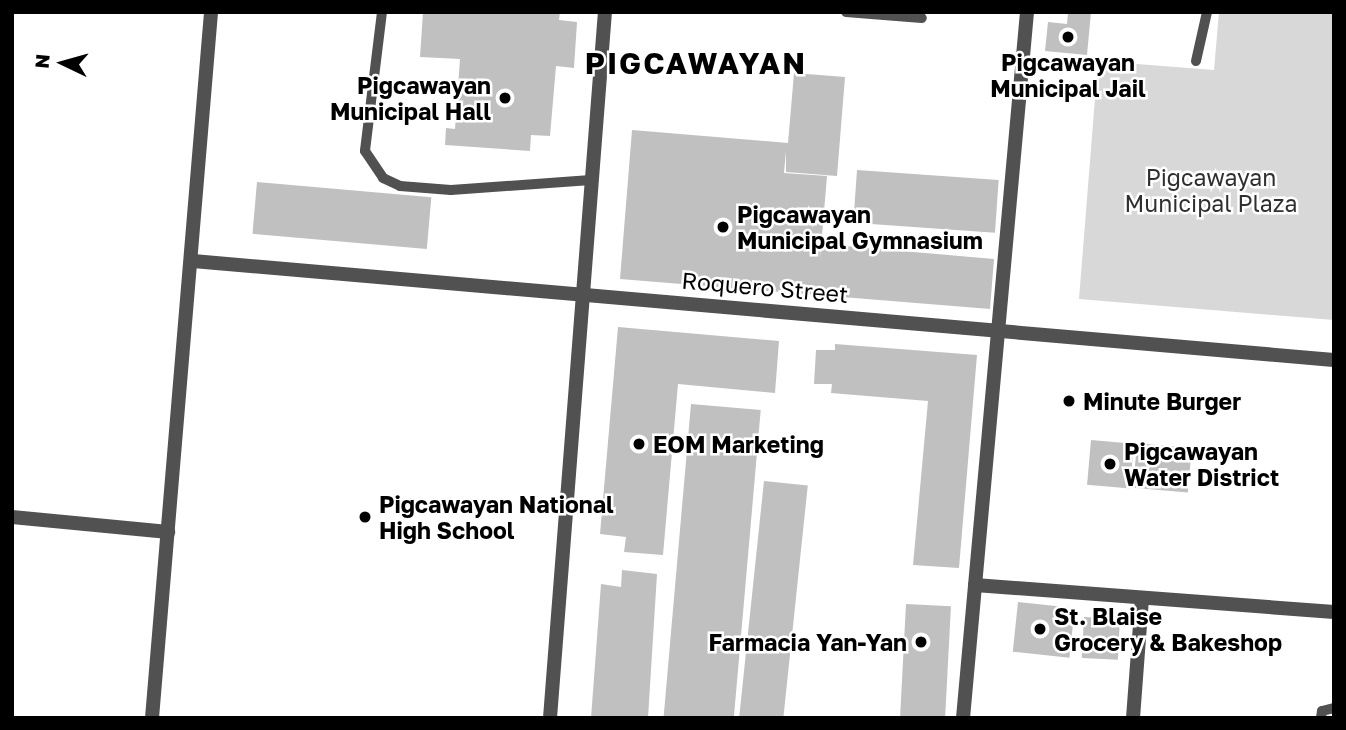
<!DOCTYPE html>
<html>
<head>
<meta charset="utf-8">
<style>
  body { margin:0 }
  #map { position:relative; width:1346px; height:730px; overflow:hidden; background:#fff; font-family:"Golos Text",sans-serif }
  div>[style] { position:absolute }
  .green>* { inset:0; background:#d8d8d8 }
  .building>* { inset:0; background:#c0c0c0; transform-origin:0 0 }
  .service>* { height:10px; margin:-5px; padding:0 5px; transform-origin:5px; border-radius:5px; background:#515151 }
  .minor>* { height:14px; margin:-7px; padding:0 7px; transform-origin:7px; border-radius:7px; background:#515151 }
  .dots>* { width:19px; height:19px; translate:-50% -50%; box-sizing:border-box; border:4px solid #fff; border-radius:50% }
  span { translate:-50% -50%; white-space:nowrap; text-align:center; line-height:1.15; -webkit-text-stroke:5px #fff; paint-order:stroke }
  .poi-label { font-size:23px; color:#000; font-weight:700 }
  .right { translate:-100% -50%; text-align:right }
  .left { translate:0 -50%; text-align:left }
  .park-label { font-size:23px; color:#2f2f2f }
  .street-label { font-size:23px; color:#000 }
  .district-label { font-size:30px; color:#000; font-weight:700; letter-spacing:2px }
  .frame { position:absolute; inset:0; border:14px solid #000; pointer-events:none }
  .north { position:absolute; left:28px; top:28px; width:70px; height:70px; -webkit-text-stroke:5px #fff; paint-order:stroke; rotate:275deg; font-size:19px; font-weight:700; line-height:28px; text-align:center; color:#000 }
  .north::after { content:''; display:block; margin:auto; width:24px; height:32px; background:#000; clip-path:polygon(50% 0,100% 100%,50% 72%,0 100%) }
</style>
</head>
<body>
<div id="map">
  <div class="green">
    <div style="clip-path:polygon(1219px 12px,1334px 12px,1334px 320px,1079px 299px,1098px 61px,1214px 70px)"></div>
  </div>
  <div class="building">
    <div style="clip-path:polygon(423px 12px,560px 12px,559px 20px,577px 22px,574px 68px,556px 66px,550px 136px,531px 135px,530px 151px,445px 145px,446px 128px,455px 129px,460px 59px,420px 57px)"></div>
    <div style="clip-path:polygon(1068px 12px,1091px 12px,1087px 55px,1045px 51px,1048px 22px,1067px 24px)"></div>
    <div style="clip-path:polygon(794px 73px,845px 77px,837px 176px,786px 172px,786px 151px,784px 173px,827px 176px,820px 259px,822px 244px,994px 259px,990px 309px,620px 279px,632px 130px,788px 143px)"></div>
    <div style="left:857px;top:170px;width:142px;height:53px;rotate:4deg"></div>
    <div style="left:257px;top:182px;width:175px;height:52px;rotate:5deg"></div>
    <div style="clip-path:polygon(618px 327px,779px 341px,775px 393px,678px 384px,663px 555px,624px 552px,626px 537px,600px 534px)"></div>
    <div style="clip-path:polygon(835px 344px,977px 355px,959px 568px,913px 565px,928px 401px,831px 393px,832px 384px,814px 384px,816px 350px,835px 350px)"></div>
    <div style="left:691px;top:404px;width:70px;height:315px;rotate:5deg"></div>
    <div style="left:1091px;top:440px;width:43px;height:45px;rotate:5deg"></div>
    <div style="left:1137px;top:443px;width:55px;height:45px;rotate:5deg"></div>
    <div style="left:764px;top:481px;width:44px;height:238px;rotate:6deg"></div>
    <div style="clip-path:polygon(622px 570px,657px 574px,648px 718px,591px 718px,601px 584px,621px 587px)"></div>
    <div style="left:1018px;top:602px;width:57px;height:50px;rotate:6deg"></div>
    <div style="left:906px;top:604px;width:45px;height:114px;rotate:3deg"></div>
    <div style="left:1084px;top:617px;width:36px;height:41px;rotate:3deg"></div>
  </div>
  <div class="service">
    <div style="left:382px;top:12px;width:140px;rotate:97deg"></div>
    <div style="left:365px;top:151px;width:32px;rotate:56deg"></div>
    <div style="left:383px;top:178px;width:19px;rotate:25deg"></div>
    <div style="left:400px;top:186px;width:51px;rotate:4.5deg"></div>
    <div style="left:451px;top:190px;width:140px;rotate:-4.1deg"></div>
    <div style="left:846px;top:12px;width:76px;rotate:4.5deg"></div>
    <div style="left:1196px;top:61px;width:50px;rotate:-77.3deg"></div>
    <div style="left:1321px;top:718px;width:7px;rotate:-82deg"></div>
    <div style="left:1322px;top:711px;width:12px;rotate:-14deg"></div>
  </div>
  <div class="minor">
    <div style="left:193px;top:261px;width:1145px;rotate:4.96deg"></div>
    <div style="left:12px;top:517px;width:157px;rotate:5.5deg"></div>
    <div style="left:975px;top:585px;width:360px;rotate:4.3deg"></div>
    <div style="left:152px;top:718px;width:708px;rotate:-85.22deg"></div>
    <div style="left:550px;top:718px;width:708px;rotate:-85.55deg"></div>
    <div style="left:963px;top:718px;width:709px;rotate:-84.82deg"></div>
    <div style="left:1133px;top:718px;width:120px;rotate:-85.7deg"></div>
  </div>
  <div class="dots">
    <div style="left:1068px;top:37px;background:#000"></div>
    <div style="left:505px;top:98px;background:#000"></div>
    <div style="left:723px;top:227px;background:#000"></div>
    <div style="left:1069px;top:401px;background:#000"></div>
    <div style="left:639px;top:444px;background:#000"></div>
    <div style="left:1110px;top:464px;background:#000"></div>
    <div style="left:365px;top:517px;background:#000"></div>
    <div style="left:1040px;top:629px;background:#000"></div>
    <div style="left:921px;top:642px;background:#000"></div>
  </div>
  <div class="poi-label">
    <span style="left:1068px;top:75px">Pigcawayan<br>Municipal Jail</span>
    <span class="right" style="left:491px;top:98px">Pigcawayan<br>Municipal Hall</span>
    <span class="left" style="left:737px;top:227px">Pigcawayan<br>Municipal Gymnasium</span>
    <span class="left" style="left:1083px;top:401px">Minute Burger</span>
    <span class="left" style="left:653px;top:444px">EOM Marketing</span>
    <span class="left" style="left:1124px;top:464px">Pigcawayan<br>Water District</span>
    <span class="left" style="left:379px;top:517px">Pigcawayan National<br>High School</span>
    <span class="left" style="left:1054px;top:629px">St. Blaise<br>Grocery &amp; Bakeshop</span>
    <span class="right" style="left:907px;top:642px">Farmacia Yan-Yan</span>
  </div>
  <div class="park-label">
    <span style="left:1211px;top:190px">Pigcawayan<br>Municipal Plaza</span>
  </div>
  <div class="street-label">
    <span style="left:765px;top:287px;rotate:5deg">Roquero Street</span>
  </div>
  <div class="district-label">
    <span style="left:696px;top:63px">PIGCAWAYAN</span>
  </div>
  <div class="frame"></div>
  <div class="north">N</div>
</div>
</body>
</html>
